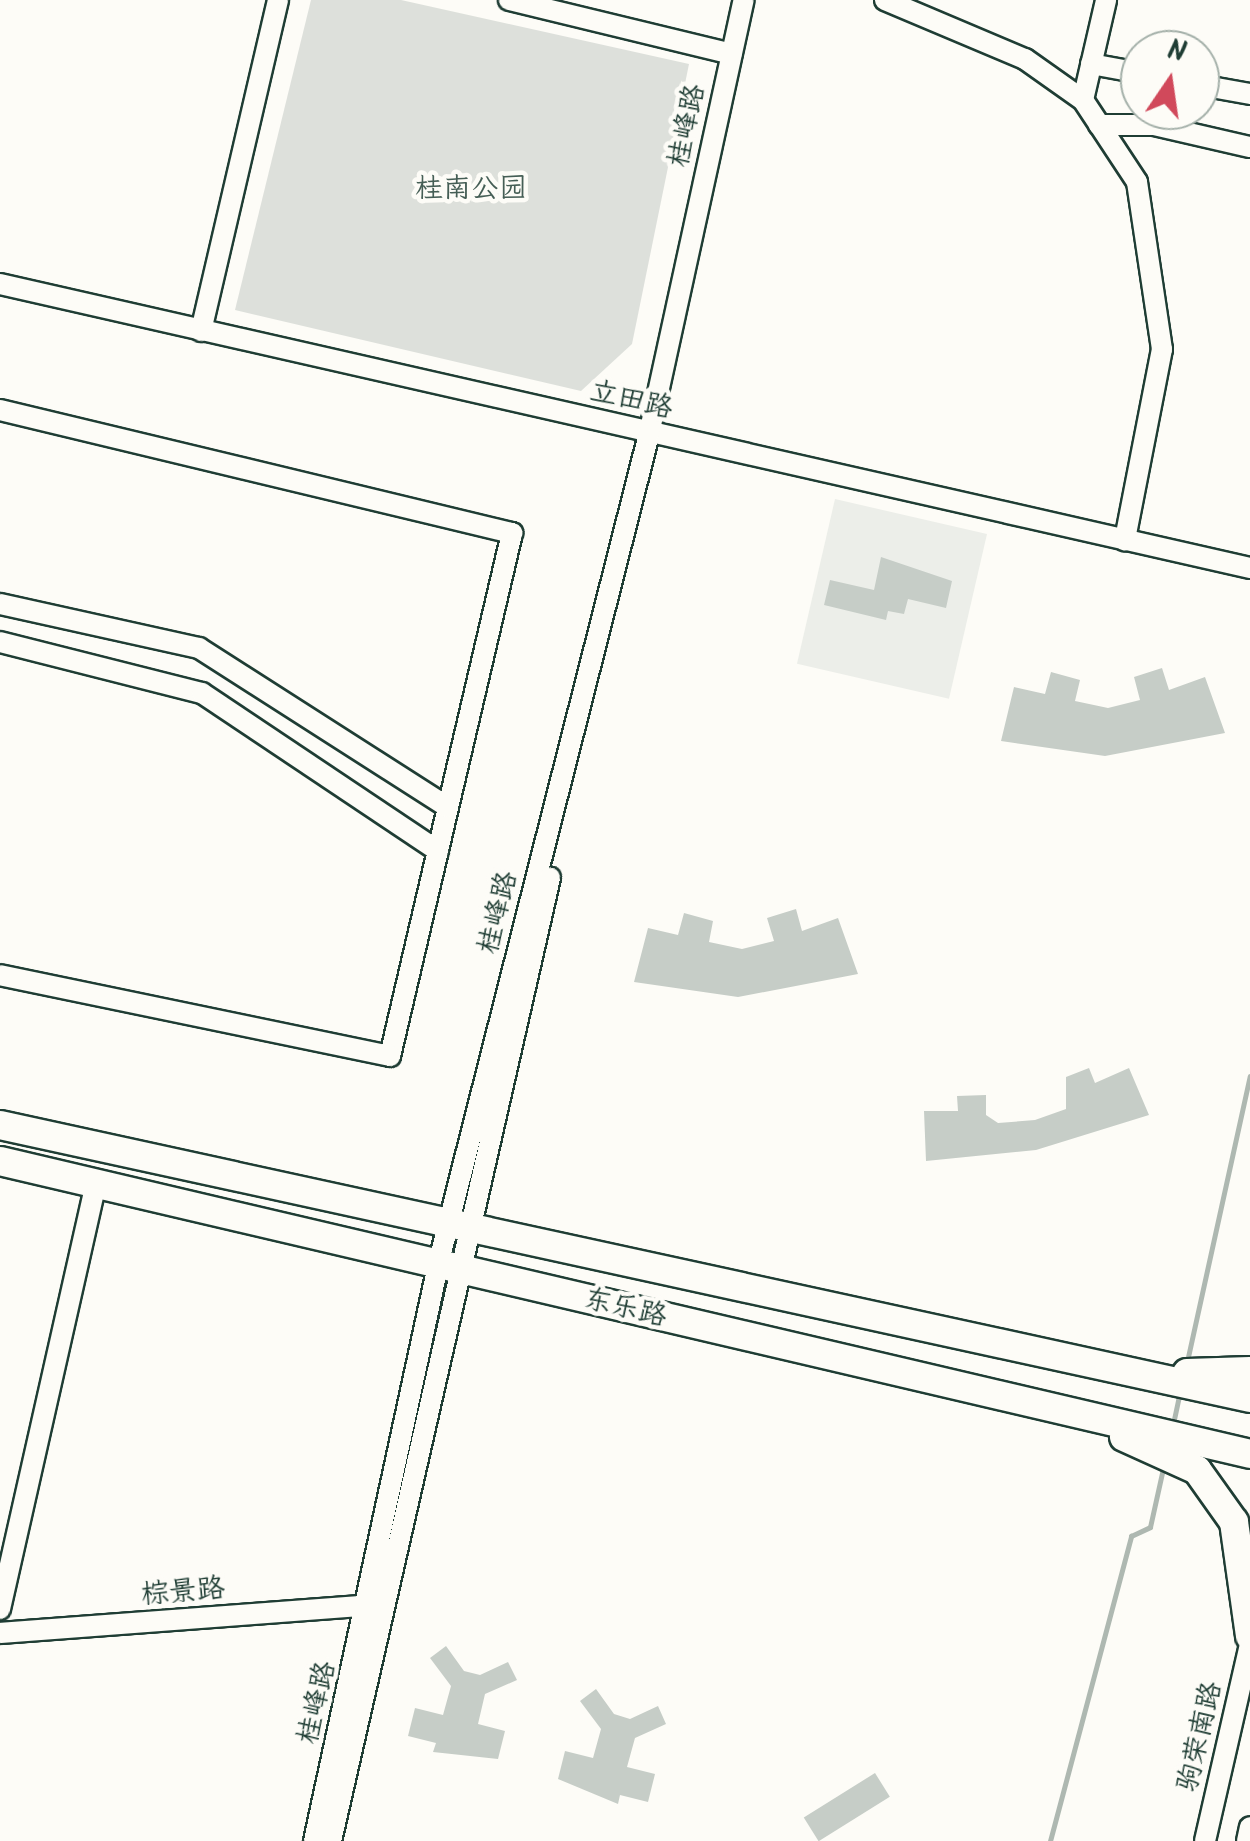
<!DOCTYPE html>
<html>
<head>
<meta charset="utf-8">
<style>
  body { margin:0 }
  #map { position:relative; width:1250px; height:1841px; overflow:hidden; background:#fdfcf7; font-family:Kalam,"LXGW WenKai TC",sans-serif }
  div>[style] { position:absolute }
  .built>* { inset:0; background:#eceee9; transform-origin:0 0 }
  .green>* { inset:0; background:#dde0db }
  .stream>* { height:5px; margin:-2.5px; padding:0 2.5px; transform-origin:2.5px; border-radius:2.5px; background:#aeb8b1 }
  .building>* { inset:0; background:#c6cdc7; transform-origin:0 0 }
  .roads { filter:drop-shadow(2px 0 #1f3d34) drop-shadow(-2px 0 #1f3d34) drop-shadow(0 2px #1f3d34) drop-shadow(0 -2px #1f3d34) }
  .minor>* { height:20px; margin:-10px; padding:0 10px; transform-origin:10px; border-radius:10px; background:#fdfcf7 }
  .major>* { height:28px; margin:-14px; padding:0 14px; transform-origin:14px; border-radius:14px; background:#fdfcf7 }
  span { translate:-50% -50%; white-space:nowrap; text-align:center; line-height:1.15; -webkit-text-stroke:9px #fdfcf7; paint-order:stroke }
  .street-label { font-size:28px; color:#1f3d34 }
  .park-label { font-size:28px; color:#455e55 }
  .north { position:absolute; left:1120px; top:30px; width:100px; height:100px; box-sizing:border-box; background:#fdfcf7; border:2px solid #a4b0a9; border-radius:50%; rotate:13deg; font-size:28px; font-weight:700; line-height:40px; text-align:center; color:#1f3d34 }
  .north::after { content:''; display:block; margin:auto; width:35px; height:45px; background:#d1495b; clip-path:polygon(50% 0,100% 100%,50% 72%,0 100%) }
</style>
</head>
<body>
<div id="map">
  <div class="built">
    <div style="left:835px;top:499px;width:156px;height:169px;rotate:13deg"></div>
  </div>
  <div class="green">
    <div style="clip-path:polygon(311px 0,401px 0,689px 64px,632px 344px,581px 391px,235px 310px)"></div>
  </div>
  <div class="stream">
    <div style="left:1186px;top:1366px;width:297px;rotate:-77.6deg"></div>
    <div style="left:1173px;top:1424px;width:34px;rotate:-78deg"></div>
    <div style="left:1050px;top:1841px;width:316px;rotate:-75.1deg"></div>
    <div style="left:1131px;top:1536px;width:21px;rotate:-25deg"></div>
    <div style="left:1150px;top:1527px;width:65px;rotate:-77.5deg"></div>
  </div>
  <div class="building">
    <div style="clip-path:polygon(881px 557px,952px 581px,946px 608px,908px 599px,904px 614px,888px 611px,886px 620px,824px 605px,830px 580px,874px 590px)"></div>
    <div style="clip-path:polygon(1162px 668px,1169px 690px,1205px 677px,1225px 733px,1105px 756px,1001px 741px,1014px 687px,1045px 694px,1051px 672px,1080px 680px,1075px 701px,1108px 708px,1140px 700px,1134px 677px)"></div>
    <div style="clip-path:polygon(796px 909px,802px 931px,838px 918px,858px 974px,738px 997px,634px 982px,648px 928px,678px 935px,684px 913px,713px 921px,709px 942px,742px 949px,774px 941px,767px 918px)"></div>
    <div style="clip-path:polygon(1089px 1068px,1095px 1083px,1129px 1068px,1149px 1115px,1036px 1150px,926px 1161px,924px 1111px,958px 1111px,957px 1096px,986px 1095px,986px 1115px,998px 1123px,1035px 1120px,1066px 1109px,1066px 1077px)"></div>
    <div style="clip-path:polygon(446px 1646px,464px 1671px,480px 1675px,508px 1662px,517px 1680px,485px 1694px,478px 1724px,505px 1731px,498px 1759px,433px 1752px,436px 1743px,408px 1736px,415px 1708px,443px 1715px,451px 1686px,430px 1658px)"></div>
    <div style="clip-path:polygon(596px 1689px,614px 1714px,630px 1719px,658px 1706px,666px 1724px,635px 1738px,627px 1767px,655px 1774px,648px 1802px,620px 1795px,618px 1804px,558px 1779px,565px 1751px,593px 1758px,601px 1729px,580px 1701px)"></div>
    <div style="left:875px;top:1773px;width:28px;height:84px;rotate:58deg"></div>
  </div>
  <div class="roads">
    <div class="minor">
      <div style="left:509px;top:0;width:229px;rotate:13.6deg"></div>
      <div style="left:885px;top:0;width:152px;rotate:22.9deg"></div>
      <div style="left:1025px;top:59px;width:71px;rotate:35.3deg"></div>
      <div style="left:1083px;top:100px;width:98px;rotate:56.6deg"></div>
      <div style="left:1137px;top:182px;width:169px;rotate:81.5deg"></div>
      <div style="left:1162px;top:349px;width:195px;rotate:101deg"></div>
      <div style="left:1091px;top:64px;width:50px;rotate:10.4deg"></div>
      <div style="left:1200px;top:85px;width:51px;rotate:10.2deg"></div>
      <div style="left:1083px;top:100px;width:103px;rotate:-77deg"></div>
      <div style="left:1099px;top:125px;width:55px"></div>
      <div style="left:1154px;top:125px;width:98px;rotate:12.9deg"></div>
      <div style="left:0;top:284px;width:1282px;rotate:12.8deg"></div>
      <div style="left:201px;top:331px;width:340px;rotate:-76.9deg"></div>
      <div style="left:0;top:410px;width:527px;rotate:13.51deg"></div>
      <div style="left:512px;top:533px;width:537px;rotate:103.13deg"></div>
      <div style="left:390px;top:1056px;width:398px;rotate:-168.3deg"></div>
      <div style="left:0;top:604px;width:204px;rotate:12.5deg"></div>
      <div style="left:199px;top:648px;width:295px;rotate:32.6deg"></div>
      <div style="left:0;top:642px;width:208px;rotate:14.2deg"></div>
      <div style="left:202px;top:693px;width:284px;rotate:33.8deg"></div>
      <div style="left:0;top:1609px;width:437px;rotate:-77.3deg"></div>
      <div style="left:0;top:1633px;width:371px;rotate:-4.3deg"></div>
      <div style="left:314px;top:1841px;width:593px;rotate:-77.84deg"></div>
      <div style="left:439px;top:1261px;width:853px;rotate:-75.75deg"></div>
      <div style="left:649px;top:434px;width:444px;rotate:-77.7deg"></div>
      <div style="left:331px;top:1841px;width:988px;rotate:-77.19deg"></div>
      <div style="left:1205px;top:1841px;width:202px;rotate:-77.1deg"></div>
      <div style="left:1247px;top:1841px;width:14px;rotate:-78deg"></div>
    </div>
    <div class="major">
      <div style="left:0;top:1125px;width:1279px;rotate:12.32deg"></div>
      <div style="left:0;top:1161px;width:1284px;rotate:13.19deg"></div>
      <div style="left:1187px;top:1373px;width:63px;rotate:-1.8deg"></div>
      <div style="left:1124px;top:1437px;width:80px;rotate:24.3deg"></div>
      <div style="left:1197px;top:1470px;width:64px;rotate:54.6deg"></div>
      <div style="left:1234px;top:1522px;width:115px;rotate:82deg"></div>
    </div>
  </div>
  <div class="street-label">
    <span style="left:688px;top:126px;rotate:-78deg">桂峰路</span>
    <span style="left:631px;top:401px;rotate:13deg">立田路</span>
    <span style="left:499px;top:913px;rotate:-76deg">桂峰路</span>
    <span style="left:625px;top:1309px;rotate:13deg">东乐路</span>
    <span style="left:183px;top:1593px;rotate:-5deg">棕景路</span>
    <span style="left:318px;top:1703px;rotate:-77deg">桂峰路</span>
    <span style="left:1201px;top:1737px;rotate:-77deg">驹荣南路</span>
  </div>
  <div class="park-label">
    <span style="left:471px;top:190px">桂南公园</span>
  </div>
  <div class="north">N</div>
</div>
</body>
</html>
